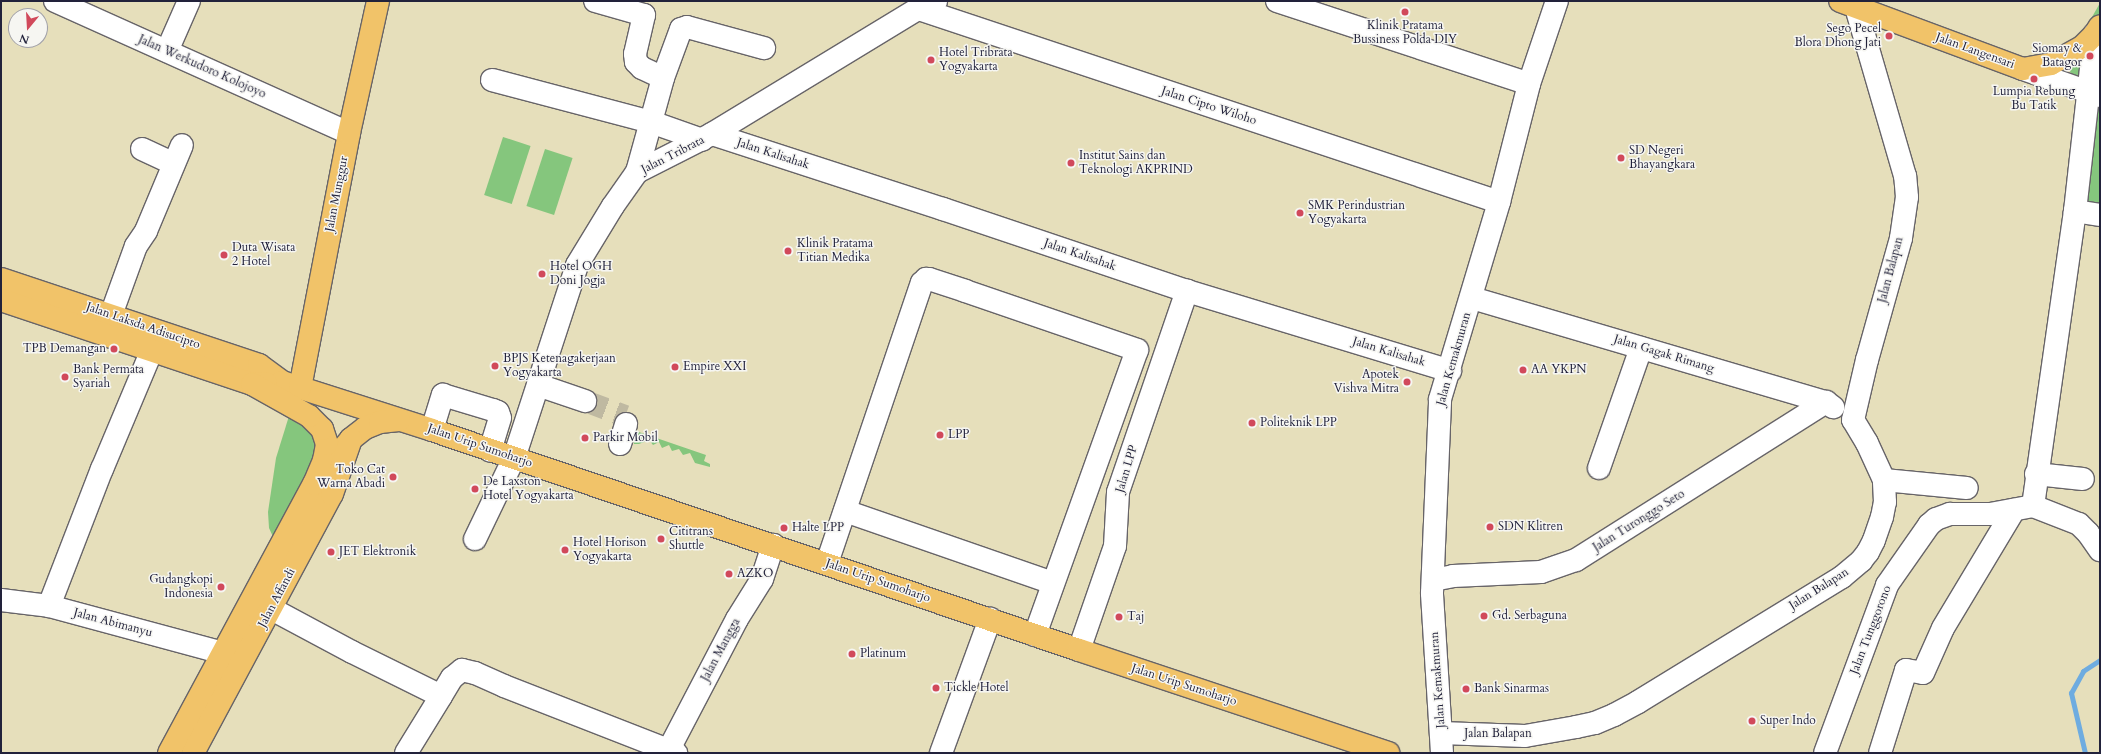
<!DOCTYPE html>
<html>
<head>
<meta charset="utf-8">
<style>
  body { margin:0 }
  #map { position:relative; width:2101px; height:754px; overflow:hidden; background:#e6dfbb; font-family:Cardo,serif }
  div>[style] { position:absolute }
  .green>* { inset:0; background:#85c67d; transform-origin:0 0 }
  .stream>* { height:5px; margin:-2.5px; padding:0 2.5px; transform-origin:2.5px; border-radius:2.5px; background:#6eace0 }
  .minor-tunnel>* { height:22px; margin-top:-11px; transform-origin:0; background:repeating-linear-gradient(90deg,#bfb9a1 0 22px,transparent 0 33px) }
  .roads { filter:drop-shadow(1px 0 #676468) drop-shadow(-1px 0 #676468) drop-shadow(0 1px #676468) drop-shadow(0 -1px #676468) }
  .minor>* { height:22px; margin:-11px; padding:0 11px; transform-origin:11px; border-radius:11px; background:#fff }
  .major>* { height:22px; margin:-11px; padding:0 11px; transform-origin:11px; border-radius:11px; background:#f1c369 }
  .dots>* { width:11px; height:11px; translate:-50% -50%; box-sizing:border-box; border:2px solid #f6f6f2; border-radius:50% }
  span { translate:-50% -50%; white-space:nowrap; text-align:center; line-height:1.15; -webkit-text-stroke:3px #f6f6f2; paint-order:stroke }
  .poi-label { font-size:12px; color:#22223b }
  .right { translate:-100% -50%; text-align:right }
  .left { translate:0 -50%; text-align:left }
  .street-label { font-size:12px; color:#22223b }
  .frame { position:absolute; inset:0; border:2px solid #22223b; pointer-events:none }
  .north { position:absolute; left:8px; top:8px; width:40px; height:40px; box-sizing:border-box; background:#f6f6f2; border:1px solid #a1a1a9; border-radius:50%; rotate:198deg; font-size:11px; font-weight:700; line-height:16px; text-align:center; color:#22223b }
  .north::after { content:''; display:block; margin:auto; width:14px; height:18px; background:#d1495b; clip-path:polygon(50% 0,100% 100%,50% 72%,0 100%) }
</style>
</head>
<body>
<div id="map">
  <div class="green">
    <div style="clip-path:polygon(2100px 3px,2100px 218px,2067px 211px,2076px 105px,2068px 59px)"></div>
    <div style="left:503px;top:137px;width:29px;height:61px;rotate:18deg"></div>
    <div style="left:545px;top:149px;width:29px;height:60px;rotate:18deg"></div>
    <div style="clip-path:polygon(289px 416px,311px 426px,319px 451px,274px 539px,269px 528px,268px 512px,276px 458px)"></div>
    <div style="clip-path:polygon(636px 431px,706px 455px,704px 461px,710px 464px,710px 467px,695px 463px,690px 453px,683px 455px,679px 449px,672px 451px,669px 445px,662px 448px,659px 442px,653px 445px,649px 440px,639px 444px,634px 444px,633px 440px)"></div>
  </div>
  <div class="stream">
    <div style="left:2085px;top:753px;width:62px;rotate:-103.1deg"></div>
    <div style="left:2071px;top:693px;width:25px;rotate:-61deg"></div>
    <div style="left:2083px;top:671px;width:20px;rotate:-33deg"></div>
  </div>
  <div class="minor-tunnel">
    <div style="left:585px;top:401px;width:43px;rotate:20.6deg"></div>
    <div style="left:625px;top:416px;width:8px;rotate:83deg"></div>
  </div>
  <div class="roads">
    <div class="minor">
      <div style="left:55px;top:1px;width:322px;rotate:24.2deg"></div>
      <div style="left:595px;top:1px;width:51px;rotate:15.9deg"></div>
      <div style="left:644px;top:15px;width:40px;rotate:103deg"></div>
      <div style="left:635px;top:54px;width:8px;rotate:83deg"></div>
      <div style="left:636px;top:62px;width:8px;rotate:45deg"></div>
      <div style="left:642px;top:68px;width:23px;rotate:25deg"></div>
      <div style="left:1277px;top:1px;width:265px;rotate:18.2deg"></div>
      <div style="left:919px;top:9px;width:611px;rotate:18.41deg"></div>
      <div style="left:167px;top:51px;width:55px;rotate:-66.3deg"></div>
      <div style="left:2023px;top:69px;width:82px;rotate:19.3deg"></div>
      <div style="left:492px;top:80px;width:164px;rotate:14.8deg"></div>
      <div style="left:651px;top:122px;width:54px;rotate:19.4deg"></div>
      <div style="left:712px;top:134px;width:243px;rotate:18deg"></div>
      <div style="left:943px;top:209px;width:257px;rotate:18.6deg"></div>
      <div style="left:1187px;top:291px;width:275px;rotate:16.9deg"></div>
      <div style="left:142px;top:149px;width:35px;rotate:25deg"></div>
      <div style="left:637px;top:172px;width:98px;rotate:-74.5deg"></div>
      <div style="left:663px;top:78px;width:52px;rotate:-69.8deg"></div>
      <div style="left:681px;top:29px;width:6px;rotate:-18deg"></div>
      <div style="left:687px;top:27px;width:80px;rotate:15.3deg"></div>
      <div style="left:2075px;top:211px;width:25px;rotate:9deg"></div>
      <div style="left:1472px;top:298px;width:369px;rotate:16.4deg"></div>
      <div style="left:1826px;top:402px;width:9px;rotate:36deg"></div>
      <div style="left:111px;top:315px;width:73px;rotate:-70.1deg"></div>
      <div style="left:136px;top:246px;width:18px;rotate:-56deg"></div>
      <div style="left:146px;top:231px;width:93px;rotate:-67.3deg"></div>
      <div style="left:538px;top:385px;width:50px;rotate:18.8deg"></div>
      <div style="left:432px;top:430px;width:37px;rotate:-73deg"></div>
      <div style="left:443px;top:395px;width:52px;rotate:16.7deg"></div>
      <div style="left:493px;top:410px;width:5px;rotate:22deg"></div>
      <div style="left:498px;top:412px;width:6px;rotate:72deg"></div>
      <div style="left:500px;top:418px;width:34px;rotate:107deg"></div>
      <div style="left:620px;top:444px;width:21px;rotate:-73deg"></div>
      <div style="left:1599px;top:468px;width:127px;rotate:-70.7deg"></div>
      <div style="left:2036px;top:474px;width:47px;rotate:6.1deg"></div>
      <div style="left:1884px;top:480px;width:83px;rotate:5.5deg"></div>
      <div style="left:2033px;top:506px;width:298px;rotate:-81.9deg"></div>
      <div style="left:2075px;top:211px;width:178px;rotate:-83.6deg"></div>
      <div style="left:2033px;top:506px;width:49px;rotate:21.4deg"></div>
      <div style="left:2079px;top:524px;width:13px;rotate:45deg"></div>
      <div style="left:2088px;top:533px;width:21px;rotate:55deg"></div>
      <div style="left:845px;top:511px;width:220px;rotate:19.1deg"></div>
      <div style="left:475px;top:539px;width:90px;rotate:-64.3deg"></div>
      <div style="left:514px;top:458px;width:203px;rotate:-71.9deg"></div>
      <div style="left:577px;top:265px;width:69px;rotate:-58.6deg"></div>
      <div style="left:613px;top:206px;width:42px;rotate:-54.8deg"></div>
      <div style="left:637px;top:172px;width:84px;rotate:-26.9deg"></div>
      <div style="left:712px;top:134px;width:239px;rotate:-31.3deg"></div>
      <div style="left:916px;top:10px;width:22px;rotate:-24deg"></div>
      <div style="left:827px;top:563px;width:296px;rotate:-71.3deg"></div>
      <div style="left:922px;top:283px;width:6px;rotate:-45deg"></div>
      <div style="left:926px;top:279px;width:3px"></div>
      <div style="left:929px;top:279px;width:38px;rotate:18deg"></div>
      <div style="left:965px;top:291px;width:182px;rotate:18.9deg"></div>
      <div style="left:1137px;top:350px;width:303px;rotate:109.7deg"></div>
      <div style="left:1433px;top:580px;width:20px;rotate:-11deg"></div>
      <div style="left:1453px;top:576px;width:88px;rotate:-2.6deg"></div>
      <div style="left:1541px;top:572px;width:37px;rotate:-19deg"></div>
      <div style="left:1576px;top:560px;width:296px;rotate:-32.3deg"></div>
      <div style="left:253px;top:599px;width:112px;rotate:28.2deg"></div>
      <div style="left:352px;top:652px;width:99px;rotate:26.3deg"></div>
      <div style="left:1px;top:600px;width:48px;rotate:7.1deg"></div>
      <div style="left:49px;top:606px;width:180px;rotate:15.1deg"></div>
      <div style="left:49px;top:606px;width:147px;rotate:-68.9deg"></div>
      <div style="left:102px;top:469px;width:129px;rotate:-67.2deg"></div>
      <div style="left:1079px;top:650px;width:110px;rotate:-70.9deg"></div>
      <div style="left:1115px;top:546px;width:54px;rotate:-86.8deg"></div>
      <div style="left:1118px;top:492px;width:213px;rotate:-71.1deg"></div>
      <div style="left:1441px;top:733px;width:84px;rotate:2deg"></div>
      <div style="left:1525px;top:736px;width:52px;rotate:-10deg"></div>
      <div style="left:1576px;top:727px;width:19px;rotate:-12deg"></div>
      <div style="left:1595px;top:723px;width:21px;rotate:-23deg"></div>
      <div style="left:1614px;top:715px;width:27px;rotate:-28deg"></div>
      <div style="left:1638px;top:702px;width:239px;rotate:-31.5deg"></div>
      <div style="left:1842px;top:577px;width:25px;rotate:-40deg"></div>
      <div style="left:1861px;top:561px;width:11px;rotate:-52deg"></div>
      <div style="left:1868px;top:552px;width:13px;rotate:-63deg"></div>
      <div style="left:1874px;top:540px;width:24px;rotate:-71deg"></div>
      <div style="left:1882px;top:517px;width:15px;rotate:-79deg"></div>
      <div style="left:1885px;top:502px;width:22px;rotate:-93deg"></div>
      <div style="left:1884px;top:480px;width:41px;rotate:-114.7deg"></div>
      <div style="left:1867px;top:443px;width:27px;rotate:-121deg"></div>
      <div style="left:1853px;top:420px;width:62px;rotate:-76.9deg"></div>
      <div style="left:1867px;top:360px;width:127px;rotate:-74.4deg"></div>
      <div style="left:1901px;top:238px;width:41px;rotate:-81.7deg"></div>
      <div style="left:1907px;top:197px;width:21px;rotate:-95deg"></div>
      <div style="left:1905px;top:176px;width:176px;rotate:-106.2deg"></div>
      <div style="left:406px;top:753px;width:67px;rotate:-58.4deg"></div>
      <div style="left:441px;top:696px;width:21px;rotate:-59deg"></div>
      <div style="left:452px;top:678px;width:13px;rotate:-39deg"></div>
      <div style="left:462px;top:670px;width:13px;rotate:13deg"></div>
      <div style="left:475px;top:673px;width:32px;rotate:24deg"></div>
      <div style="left:504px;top:686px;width:185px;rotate:21.3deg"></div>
      <div style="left:667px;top:753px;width:151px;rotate:-62.4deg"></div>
      <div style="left:737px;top:619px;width:47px;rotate:-58deg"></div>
      <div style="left:762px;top:579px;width:36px;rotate:-72deg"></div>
      <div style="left:941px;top:753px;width:143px;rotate:-69.9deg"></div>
      <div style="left:1442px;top:753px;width:160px;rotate:-93.6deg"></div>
      <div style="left:1432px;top:593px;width:194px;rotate:-87.6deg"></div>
      <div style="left:1440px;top:399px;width:206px;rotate:-73.3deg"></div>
      <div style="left:1499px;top:202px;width:122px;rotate:-75.7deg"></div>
      <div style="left:1529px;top:84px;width:88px;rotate:-71.4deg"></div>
      <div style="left:1825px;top:753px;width:179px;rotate:-69.7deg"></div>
      <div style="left:1887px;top:585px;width:73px;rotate:-55deg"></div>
      <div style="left:1929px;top:525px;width:9px;rotate:-41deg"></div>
      <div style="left:1936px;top:519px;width:15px;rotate:-20deg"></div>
      <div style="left:1950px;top:514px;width:40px"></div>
      <div style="left:1990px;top:514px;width:44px;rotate:-10.5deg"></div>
      <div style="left:1880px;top:753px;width:87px;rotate:-72.6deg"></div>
      <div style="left:1906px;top:670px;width:17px;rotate:10deg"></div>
      <div style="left:1923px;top:673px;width:49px;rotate:-66deg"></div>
      <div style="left:1943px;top:628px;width:138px;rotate:-59deg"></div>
    </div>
    <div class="major">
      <div style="left:1840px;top:1px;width:195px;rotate:20.4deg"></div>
      <div style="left:2023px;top:69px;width:28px;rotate:-10deg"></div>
      <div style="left:2051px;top:64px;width:35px;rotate:-29deg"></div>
      <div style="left:2082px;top:47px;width:18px;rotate:-45deg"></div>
      <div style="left:2095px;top:34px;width:9px;rotate:-58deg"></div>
      <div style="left:1px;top:279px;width:272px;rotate:18.4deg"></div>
      <div style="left:259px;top:365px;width:29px;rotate:36deg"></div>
      <div style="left:282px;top:382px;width:157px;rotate:17.7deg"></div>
      <div style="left:432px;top:430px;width:683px;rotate:18.78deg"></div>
      <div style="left:1079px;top:650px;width:326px;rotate:18.4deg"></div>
      <div style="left:1px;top:300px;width:265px;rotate:18.5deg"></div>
      <div style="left:252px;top:384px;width:14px;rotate:-4deg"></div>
      <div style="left:300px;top:388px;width:260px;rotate:-79.1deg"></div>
      <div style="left:349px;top:133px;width:135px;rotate:-77.6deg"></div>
      <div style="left:342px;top:450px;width:14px;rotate:-51deg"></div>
      <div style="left:351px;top:439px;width:18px;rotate:-38deg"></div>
      <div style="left:365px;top:428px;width:16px;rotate:-22deg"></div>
      <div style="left:380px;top:422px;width:19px;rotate:-6deg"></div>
      <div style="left:169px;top:753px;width:306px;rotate:-61.7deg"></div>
      <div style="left:314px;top:484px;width:26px;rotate:-67deg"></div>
      <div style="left:324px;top:460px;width:16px;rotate:-79deg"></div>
      <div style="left:327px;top:444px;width:16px;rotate:-108deg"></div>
      <div style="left:322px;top:429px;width:18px;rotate:-135deg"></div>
      <div style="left:309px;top:416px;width:65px;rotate:-150.7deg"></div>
      <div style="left:193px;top:753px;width:294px;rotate:-61.8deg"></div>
      <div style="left:332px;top:494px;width:58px;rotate:-70.9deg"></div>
    </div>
  </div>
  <div class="dots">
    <div style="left:1405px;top:12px;background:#d1495b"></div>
    <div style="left:1889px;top:36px;background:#d1495b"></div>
    <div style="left:2090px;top:56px;background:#d1495b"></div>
    <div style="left:931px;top:60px;background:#d1495b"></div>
    <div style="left:2034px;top:79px;background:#d1495b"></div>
    <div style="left:1621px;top:158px;background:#d1495b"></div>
    <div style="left:1071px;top:163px;background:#d1495b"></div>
    <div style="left:1300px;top:213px;background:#d1495b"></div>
    <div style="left:788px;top:251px;background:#d1495b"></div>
    <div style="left:224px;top:255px;background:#d1495b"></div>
    <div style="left:542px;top:274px;background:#d1495b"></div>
    <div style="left:114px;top:349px;background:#d1495b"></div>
    <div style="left:495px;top:366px;background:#d1495b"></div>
    <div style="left:675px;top:367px;background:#d1495b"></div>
    <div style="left:1523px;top:370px;background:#d1495b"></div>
    <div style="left:65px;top:377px;background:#d1495b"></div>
    <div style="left:1407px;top:382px;background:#d1495b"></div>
    <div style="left:1252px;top:423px;background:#d1495b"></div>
    <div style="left:940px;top:435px;background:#d1495b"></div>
    <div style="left:585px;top:438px;background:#d1495b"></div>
    <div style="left:393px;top:477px;background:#d1495b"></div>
    <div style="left:475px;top:489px;background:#d1495b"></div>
    <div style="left:1490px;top:527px;background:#d1495b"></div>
    <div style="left:784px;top:528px;background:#d1495b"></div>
    <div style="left:661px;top:539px;background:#d1495b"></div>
    <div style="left:565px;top:550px;background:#d1495b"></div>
    <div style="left:331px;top:552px;background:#d1495b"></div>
    <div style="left:729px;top:574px;background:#d1495b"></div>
    <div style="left:221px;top:587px;background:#d1495b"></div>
    <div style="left:1484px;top:616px;background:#d1495b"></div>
    <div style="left:1119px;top:617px;background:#d1495b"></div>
    <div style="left:852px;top:654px;background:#d1495b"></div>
    <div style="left:936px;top:688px;background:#d1495b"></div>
    <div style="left:1466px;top:689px;background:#d1495b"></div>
    <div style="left:1752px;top:721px;background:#d1495b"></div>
  </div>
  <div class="poi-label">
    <span style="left:1405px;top:33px">Klinik Pratama<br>Bussiness Polda DIY</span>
    <span class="right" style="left:1881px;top:36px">Sego Pecel<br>Blora Dhong Jati</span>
    <span class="right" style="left:2082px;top:56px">Siomay &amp;<br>Batagor</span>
    <span class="left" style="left:939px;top:60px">Hotel Tribrata<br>Yogyakarta</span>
    <span style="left:2034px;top:99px">Lumpia Rebung<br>Bu Tatik</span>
    <span class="left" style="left:1629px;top:158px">SD Negeri<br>Bhayangkara</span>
    <span class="left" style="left:1079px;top:163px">Institut Sains dan<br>Teknologi AKPRIND</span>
    <span class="left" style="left:1308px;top:213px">SMK Perindustrian<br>Yogyakarta</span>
    <span class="left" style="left:797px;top:251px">Klinik Pratama<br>Titian Medika</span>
    <span class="left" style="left:232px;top:255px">Duta Wisata<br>2 Hotel</span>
    <span class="left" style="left:550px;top:274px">Hotel OGH<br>Doni Jogja</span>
    <span class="right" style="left:106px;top:349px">TPB Demangan</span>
    <span class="left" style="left:503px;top:366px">BPJS Ketenagakerjaan<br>Yogyakarta</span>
    <span class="left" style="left:683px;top:367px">Empire XXI</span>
    <span class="left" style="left:73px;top:377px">Bank Permata<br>Syariah</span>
    <span class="left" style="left:1531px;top:370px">AA YKPN</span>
    <span class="right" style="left:1399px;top:382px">Apotek<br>Vishva Mitra</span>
    <span class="left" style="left:1260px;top:423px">Politeknik LPP</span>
    <span class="left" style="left:948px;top:435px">LPP</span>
    <span class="left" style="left:593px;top:438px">Parkir Mobil</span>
    <span class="right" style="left:385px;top:477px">Toko Cat<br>Warna Abadi</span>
    <span class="left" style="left:483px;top:489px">De Laxston<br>Hotel Yogyakarta</span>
    <span class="left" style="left:1498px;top:527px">SDN Klitren</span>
    <span class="left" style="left:792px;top:528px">Halte LPP</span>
    <span class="left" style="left:669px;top:539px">Cititrans<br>Shuttle</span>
    <span class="left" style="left:573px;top:550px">Hotel Horison<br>Yogyakarta</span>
    <span class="left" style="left:339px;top:552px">JET Elektronik</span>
    <span class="left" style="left:737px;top:574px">AZKO</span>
    <span class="right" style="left:213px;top:587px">Gudangkopi<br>Indonesia</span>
    <span class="left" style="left:1492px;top:616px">Gd. Serbaguna</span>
    <span class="left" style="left:1127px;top:617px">Taj</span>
    <span class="left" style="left:860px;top:654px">Platinum</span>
    <span class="left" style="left:944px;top:688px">Tickle Hotel</span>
    <span class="left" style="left:1474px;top:689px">Bank Sinarmas</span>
    <span class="left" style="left:1760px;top:721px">Super Indo</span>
  </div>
  <div class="street-label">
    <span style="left:1975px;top:51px;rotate:20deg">Jalan Langensari</span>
    <span style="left:202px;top:67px;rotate:24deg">Jalan Werkudoro Kolojoyo</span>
    <span style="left:1209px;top:106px;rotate:18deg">Jalan Cipto Wiloho</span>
    <span style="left:773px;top:154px;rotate:18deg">Jalan Kalisahak</span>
    <span style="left:673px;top:155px;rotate:-27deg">Jalan Tribrata</span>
    <span style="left:337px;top:194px;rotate:-79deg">Jalan Munggur</span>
    <span style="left:1080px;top:255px;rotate:19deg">Jalan Kalisahak</span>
    <span style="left:1891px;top:270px;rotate:-75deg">Jalan Balapan</span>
    <span style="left:143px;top:326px;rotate:19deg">Jalan Laksda Adisucipto</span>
    <span style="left:1389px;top:352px;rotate:17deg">Jalan Kalisahak</span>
    <span style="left:1664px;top:354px;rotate:17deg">Jalan Gagak Rimang</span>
    <span style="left:1454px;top:359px;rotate:-74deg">Jalan Kemakmuran</span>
    <span style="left:480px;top:446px;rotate:19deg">Jalan Urip Sumoharjo</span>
    <span style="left:1127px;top:469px;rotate:-73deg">Jalan LPP</span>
    <span style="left:1639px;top:521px;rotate:-32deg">Jalan Turonggo Seto</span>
    <span style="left:878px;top:581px;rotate:19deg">Jalan Urip Sumoharjo</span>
    <span style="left:1819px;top:589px;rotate:-32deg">Jalan Balapan</span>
    <span style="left:277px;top:598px;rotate:-62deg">Jalan Affandi</span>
    <span style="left:113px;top:623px;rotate:15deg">Jalan Abimanyu</span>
    <span style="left:1871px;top:630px;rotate:-69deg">Jalan Tunggorono</span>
    <span style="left:721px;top:650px;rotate:-62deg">Jalan Mangga</span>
    <span style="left:1438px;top:680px;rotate:-94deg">Jalan Kemakmuran</span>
    <span style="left:1184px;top:685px;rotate:18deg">Jalan Urip Sumoharjo</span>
    <span style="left:1498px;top:734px">Jalan Balapan</span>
  </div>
  <div class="frame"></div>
  <div class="north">N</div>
</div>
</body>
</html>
